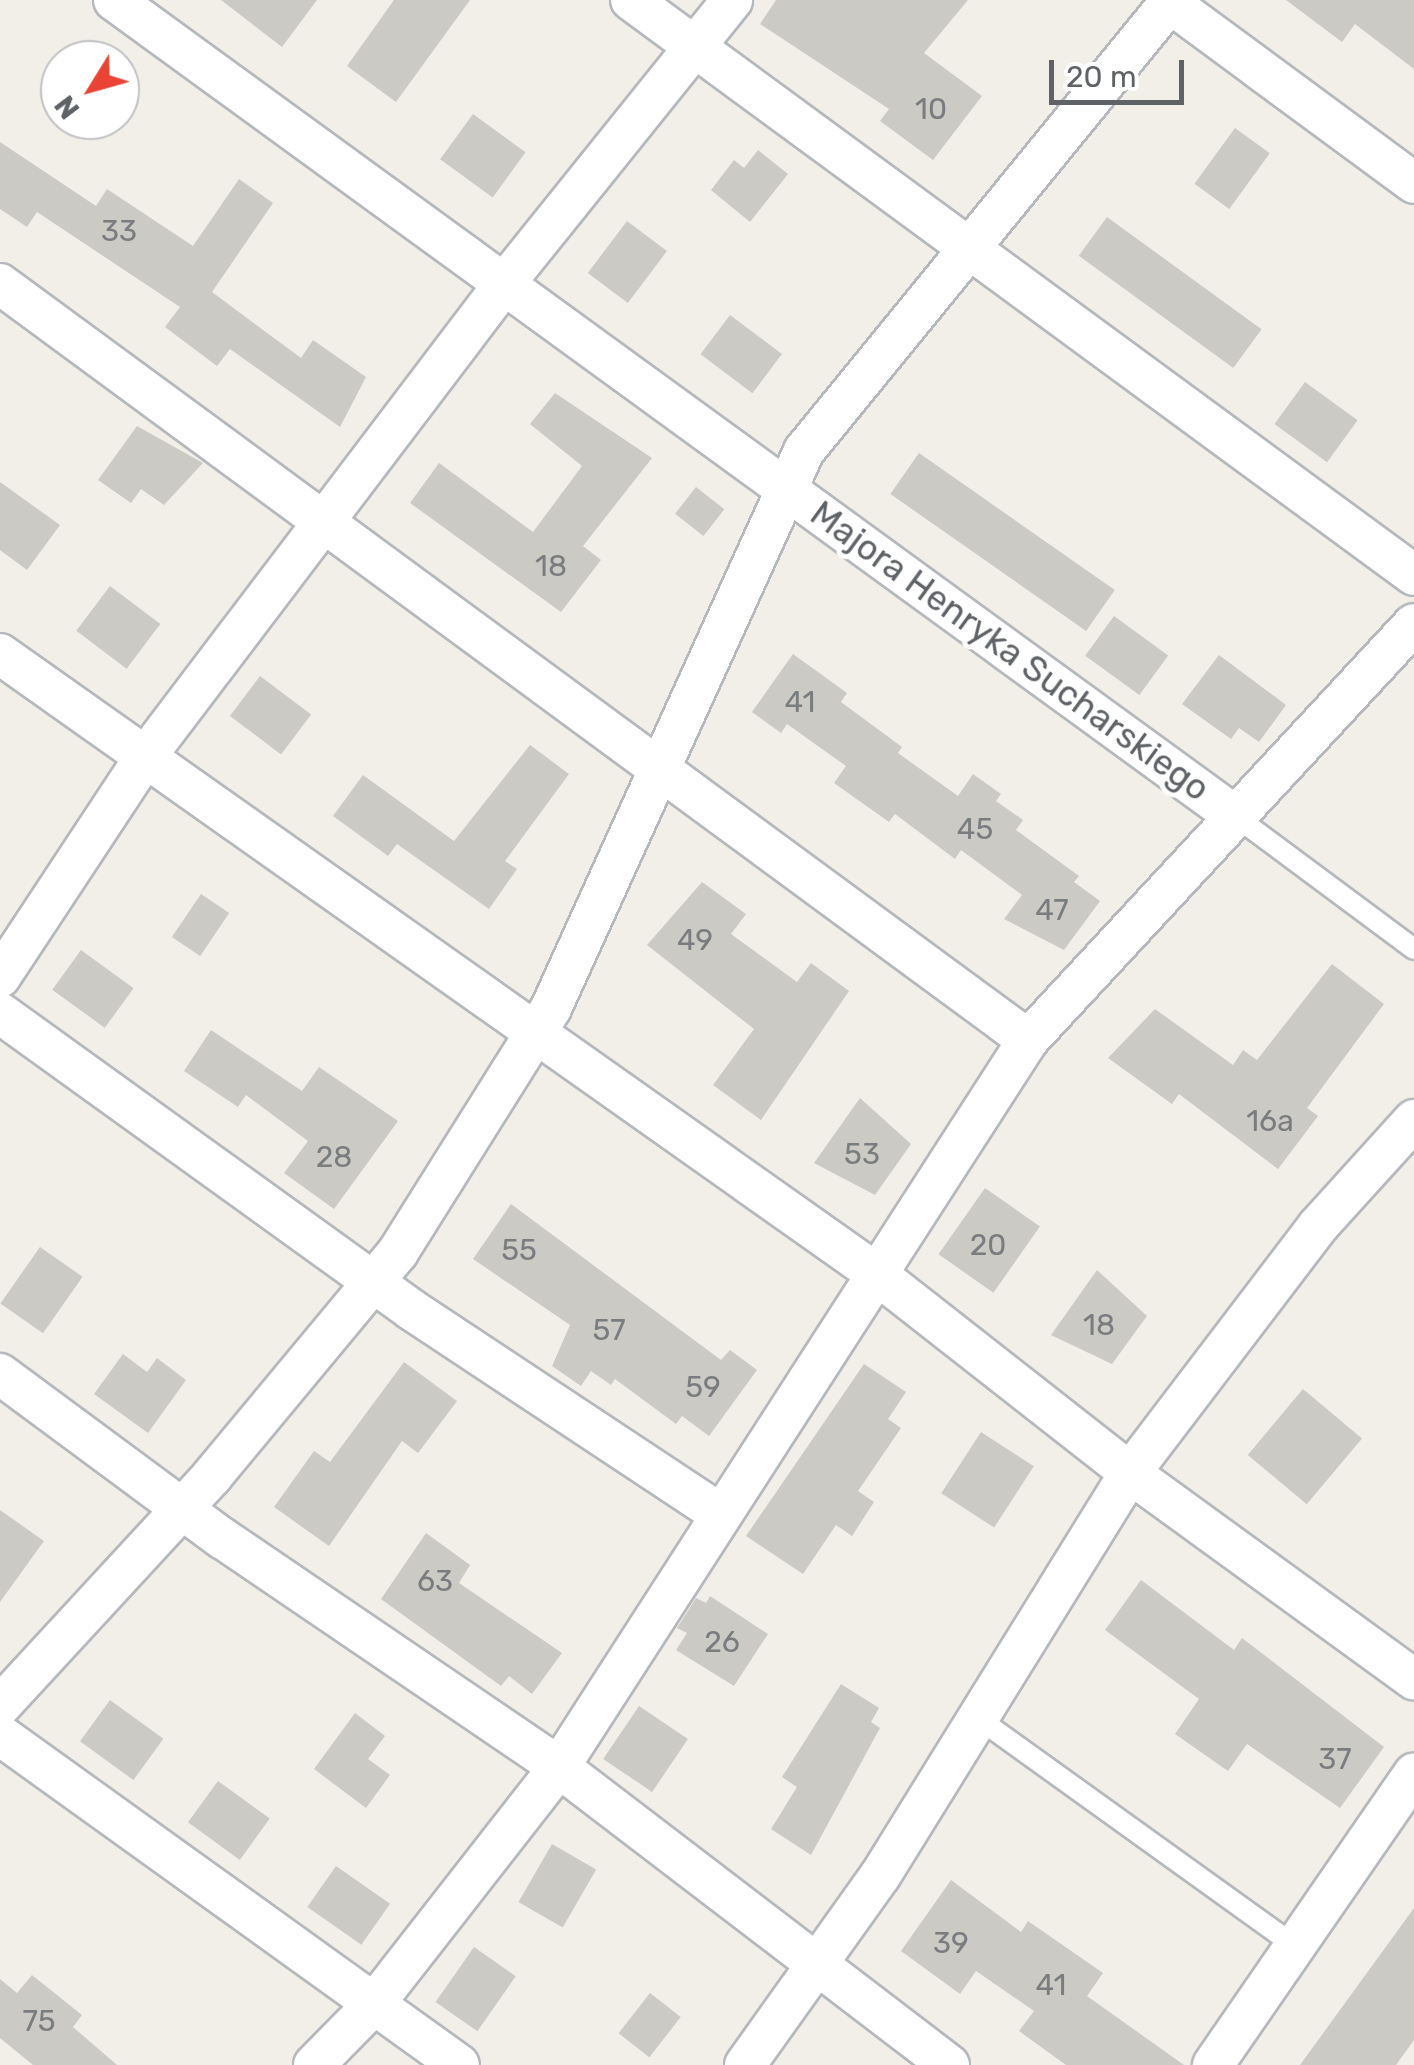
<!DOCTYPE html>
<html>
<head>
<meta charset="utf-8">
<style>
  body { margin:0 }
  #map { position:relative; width:1414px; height:2065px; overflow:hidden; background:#f1efe8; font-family:Rubik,sans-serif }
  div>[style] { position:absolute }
  .building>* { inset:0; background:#cccac5; transform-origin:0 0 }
  .roads { filter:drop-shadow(2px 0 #b5b8bc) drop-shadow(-2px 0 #b5b8bc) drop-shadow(0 2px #b5b8bc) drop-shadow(0 -2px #b5b8bc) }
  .lane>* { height:20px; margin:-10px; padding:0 10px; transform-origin:10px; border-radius:10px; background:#fff }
  .street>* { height:40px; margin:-20px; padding:0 20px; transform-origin:20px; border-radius:20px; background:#fff }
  span { translate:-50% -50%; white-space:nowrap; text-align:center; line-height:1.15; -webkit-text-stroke:10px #fff; paint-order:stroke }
  .number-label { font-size:30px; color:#7a7d7f }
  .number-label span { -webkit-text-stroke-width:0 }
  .street-label { font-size:35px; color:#5f6368 }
  .north { position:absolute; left:40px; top:40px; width:100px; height:100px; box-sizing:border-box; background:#fff; border:2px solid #bfc1c3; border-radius:50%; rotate:233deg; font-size:28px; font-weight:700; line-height:40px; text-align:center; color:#5f6368 }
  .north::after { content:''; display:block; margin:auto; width:35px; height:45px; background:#ea4335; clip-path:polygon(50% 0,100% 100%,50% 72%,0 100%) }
  .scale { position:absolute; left:1049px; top:60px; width:135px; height:45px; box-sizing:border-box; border:5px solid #5f6368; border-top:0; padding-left:12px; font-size:30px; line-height:35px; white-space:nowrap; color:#5f6368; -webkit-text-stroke:8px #fff; paint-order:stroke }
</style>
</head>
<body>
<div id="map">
  <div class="building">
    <div style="clip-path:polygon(221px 0,317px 0,282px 47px)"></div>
    <div style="clip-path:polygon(394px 0,470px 0,396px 102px,347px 66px)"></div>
    <div style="clip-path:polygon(776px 0,968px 0,924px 53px,982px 96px,933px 160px,880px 121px,889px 109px,760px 24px)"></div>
    <div style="clip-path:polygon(1286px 0,1414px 0,1414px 69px,1355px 24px,1342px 42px)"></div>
    <div style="left:473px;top:114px;width:65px;height:56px;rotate:36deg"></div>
    <div style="left:1235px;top:128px;width:43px;height:69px;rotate:36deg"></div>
    <div style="clip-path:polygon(0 142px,96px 206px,107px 189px,193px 246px,239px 179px,273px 203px,212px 292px,301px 358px,313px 340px,366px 377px,340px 427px,230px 349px,217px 366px,165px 327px,180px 307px,37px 212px,27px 227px,0 209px)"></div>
    <div style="clip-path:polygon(758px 150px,788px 174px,750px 222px,711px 190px,734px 160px,744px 168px)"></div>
    <div style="left:1107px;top:217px;width:191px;height:48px;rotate:36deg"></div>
    <div style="left:627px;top:221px;width:50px;height:65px;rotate:37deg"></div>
    <div style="left:730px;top:315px;width:65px;height:49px;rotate:37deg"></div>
    <div style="left:1305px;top:382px;width:65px;height:52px;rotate:36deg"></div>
    <div style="clip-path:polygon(555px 393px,652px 458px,583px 546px,601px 560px,561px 612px,410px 503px,439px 463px,533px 532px,582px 466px,530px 424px)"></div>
    <div style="clip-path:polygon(137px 426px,203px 463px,164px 505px,141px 489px,131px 503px,98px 480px)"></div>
    <div style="left:919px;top:453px;width:239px;height:50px;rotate:35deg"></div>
    <div style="clip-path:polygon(0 482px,60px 525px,27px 570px,0 550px)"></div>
    <div style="left:696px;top:487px;width:36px;height:34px;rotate:38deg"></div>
    <div style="left:110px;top:586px;width:63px;height:56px;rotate:37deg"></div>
    <div style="left:1114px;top:616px;width:67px;height:49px;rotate:36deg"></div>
    <div style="clip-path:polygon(793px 654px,847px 693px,841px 702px,902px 747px,898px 753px,958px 796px,973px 774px,1001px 794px,996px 801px,1023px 820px,1016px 830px,1079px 876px,1074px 882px,1100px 901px,1064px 950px,1004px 919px,1022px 895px,961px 850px,955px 859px,895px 814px,889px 822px,834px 783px,846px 766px,787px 724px,781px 733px,752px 712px)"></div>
    <div style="clip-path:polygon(1219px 655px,1286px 705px,1259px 742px,1239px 728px,1231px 739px,1182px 704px)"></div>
    <div style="left:260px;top:676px;width:64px;height:50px;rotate:37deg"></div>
    <div style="clip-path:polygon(530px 745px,569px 774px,505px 861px,517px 869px,489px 909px,397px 844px,388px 856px,333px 816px,363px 775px,454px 841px)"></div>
    <div style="clip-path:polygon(702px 882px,746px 914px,731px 934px,797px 982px,811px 963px,849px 991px,761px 1120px,713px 1085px,754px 1029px,647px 945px)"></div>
    <div style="left:201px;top:894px;width:34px;height:52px;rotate:34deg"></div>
    <div style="left:81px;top:950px;width:65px;height:49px;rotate:36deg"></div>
    <div style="clip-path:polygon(1332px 964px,1384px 1004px,1307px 1108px,1318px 1116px,1278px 1169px,1179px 1094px,1172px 1104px,1108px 1058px,1155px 1009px,1233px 1065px,1243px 1050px,1257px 1060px)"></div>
    <div style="clip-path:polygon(211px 1030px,302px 1091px,319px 1067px,398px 1121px,334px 1209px,284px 1173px,308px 1141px,246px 1095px,238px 1107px,184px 1071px)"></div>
    <div style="clip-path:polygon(860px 1098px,911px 1144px,875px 1195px,814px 1163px)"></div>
    <div style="left:985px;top:1188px;width:67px;height:81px;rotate:35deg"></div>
    <div style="clip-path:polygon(511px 1204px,721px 1360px,730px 1350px,757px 1370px,709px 1436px,682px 1416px,676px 1424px,615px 1379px,611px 1385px,591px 1371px,581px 1386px,552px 1366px,570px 1325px,473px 1259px)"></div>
    <div style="left:40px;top:1247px;width:52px;height:69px;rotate:35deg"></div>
    <div style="clip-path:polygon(1097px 1270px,1147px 1316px,1112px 1364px,1051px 1335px)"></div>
    <div style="clip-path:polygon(123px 1354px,147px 1372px,157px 1358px,186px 1380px,148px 1433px,94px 1394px)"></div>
    <div style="clip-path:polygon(404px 1362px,457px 1401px,418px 1453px,402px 1441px,329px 1546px,274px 1507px,314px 1451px,330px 1462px)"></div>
    <div style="clip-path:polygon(864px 1364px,906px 1392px,888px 1419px,901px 1428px,858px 1491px,874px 1502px,852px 1536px,836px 1525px,803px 1574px,746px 1536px)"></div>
    <div style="left:1303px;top:1389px;width:77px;height:86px;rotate:40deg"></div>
    <div style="left:981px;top:1432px;width:63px;height:73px;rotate:33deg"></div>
    <div style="clip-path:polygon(0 1510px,44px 1541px,0 1602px)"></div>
    <div style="clip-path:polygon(426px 1533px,470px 1565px,459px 1583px,562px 1653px,532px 1694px,509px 1676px,501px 1686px,381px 1599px)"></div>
    <div style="clip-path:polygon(1141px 1580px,1234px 1650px,1242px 1638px,1384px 1747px,1340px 1808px,1247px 1744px,1228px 1771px,1175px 1734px,1199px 1699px,1105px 1630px)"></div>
    <div style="clip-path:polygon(710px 1596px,768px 1634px,734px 1686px,676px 1650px,687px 1633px,677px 1628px,696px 1598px,706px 1603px)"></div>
    <div style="clip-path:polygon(841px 1684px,879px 1708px,871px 1722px,880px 1728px,811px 1855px,771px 1829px,797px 1787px,782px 1777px)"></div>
    <div style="left:110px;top:1700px;width:66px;height:51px;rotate:36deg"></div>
    <div style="left:639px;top:1706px;width:59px;height:64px;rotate:34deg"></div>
    <div style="clip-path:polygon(355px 1713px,385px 1736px,368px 1759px,390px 1775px,366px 1808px,314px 1769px)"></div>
    <div style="left:218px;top:1781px;width:64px;height:51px;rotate:36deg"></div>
    <div style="left:552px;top:1844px;width:51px;height:67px;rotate:30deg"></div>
    <div style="left:336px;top:1866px;width:66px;height:50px;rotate:35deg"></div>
    <div style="clip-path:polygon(951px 1880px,1021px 1932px,1028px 1921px,1103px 1973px,1087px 1996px,1184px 2065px,1066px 2065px,1019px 2031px,1034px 2011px,976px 1971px,960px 1994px,901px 1951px)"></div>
    <div style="clip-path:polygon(1414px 1908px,1414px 2040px,1396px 2065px,1300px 2065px)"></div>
    <div style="left:474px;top:1947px;width:51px;height:67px;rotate:35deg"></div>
    <div style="clip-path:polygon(32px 1975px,82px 2015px,73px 2027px,117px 2065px,33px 2065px,0 2038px,0 1979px,17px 1993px)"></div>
    <div style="left:650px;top:1993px;width:39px;height:51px;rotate:38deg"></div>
  </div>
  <div class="roads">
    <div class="lane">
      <div style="left:1235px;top:816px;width:223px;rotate:36.6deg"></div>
      <div style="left:975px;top:1716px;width:390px;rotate:35.7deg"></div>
    </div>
    <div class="street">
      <div style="left:114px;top:0;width:1387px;rotate:36.05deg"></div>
      <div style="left:631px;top:0;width:971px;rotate:36.29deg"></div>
      <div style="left:1166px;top:0;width:308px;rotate:36.4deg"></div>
      <div style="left:0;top:284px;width:1276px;rotate:36.33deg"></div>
      <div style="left:0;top:654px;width:1070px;rotate:35.26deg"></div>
      <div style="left:874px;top:1272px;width:325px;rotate:38.1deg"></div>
      <div style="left:1130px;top:1473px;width:351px;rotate:36deg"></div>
      <div style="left:0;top:977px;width:260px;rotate:-56.6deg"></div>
      <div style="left:143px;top:760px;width:597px;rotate:-52.82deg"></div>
      <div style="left:504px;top:284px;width:364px;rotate:-51.2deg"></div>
      <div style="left:0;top:1013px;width:508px;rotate:35.79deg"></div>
      <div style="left:412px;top:1310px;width:369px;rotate:33.5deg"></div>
      <div style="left:0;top:1374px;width:276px;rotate:36.5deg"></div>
      <div style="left:222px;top:1538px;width:407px;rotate:34.2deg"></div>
      <div style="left:559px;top:1767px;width:491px;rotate:37.4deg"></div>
      <div style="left:0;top:1706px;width:313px;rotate:-47.3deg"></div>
      <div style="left:212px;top:1476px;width:291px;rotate:-50.3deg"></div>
      <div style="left:398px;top:1252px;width:288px;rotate:-57.9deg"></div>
      <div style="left:551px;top:1008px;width:612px;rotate:-65.57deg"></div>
      <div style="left:804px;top:451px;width:582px;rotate:-50.79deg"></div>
      <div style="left:0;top:1735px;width:565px;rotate:35.71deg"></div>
      <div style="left:314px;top:2065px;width:86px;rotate:-45.5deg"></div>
      <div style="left:374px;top:2004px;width:301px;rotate:-52deg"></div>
      <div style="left:559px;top:1767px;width:865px;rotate:-57.17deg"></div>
      <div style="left:1028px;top:1040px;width:567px;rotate:-47.14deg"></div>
      <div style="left:745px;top:2065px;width:232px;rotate:-54.5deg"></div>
      <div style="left:880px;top:1876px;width:474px;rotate:-58.2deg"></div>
      <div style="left:1130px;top:1473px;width:310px;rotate:-52.7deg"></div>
      <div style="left:1318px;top:1226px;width:143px;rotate:-47.8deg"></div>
      <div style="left:1213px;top:2065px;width:354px;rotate:-55.4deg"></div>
    </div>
  </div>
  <div class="number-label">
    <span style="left:931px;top:109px">10</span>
    <span style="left:119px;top:231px">33</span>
    <span style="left:551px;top:566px">18</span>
    <span style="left:800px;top:702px">41</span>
    <span style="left:975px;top:829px">45</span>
    <span style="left:1052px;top:910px">47</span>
    <span style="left:695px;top:940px">49</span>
    <span style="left:1270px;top:1121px">16a</span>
    <span style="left:862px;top:1154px">53</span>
    <span style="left:334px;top:1157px">28</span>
    <span style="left:988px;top:1245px">20</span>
    <span style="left:519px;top:1250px">55</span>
    <span style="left:1099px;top:1325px">18</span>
    <span style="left:609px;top:1330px">57</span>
    <span style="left:703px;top:1387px">59</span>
    <span style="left:435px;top:1581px">63</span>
    <span style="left:722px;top:1642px">26</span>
    <span style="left:1335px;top:1759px">37</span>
    <span style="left:951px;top:1943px">39</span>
    <span style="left:1051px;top:1985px">41</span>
    <span style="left:39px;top:2021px">75</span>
  </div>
  <div class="street-label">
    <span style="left:1010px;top:651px;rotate:36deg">Majora Henryka Sucharskiego</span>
  </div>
  <div class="north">N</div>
  <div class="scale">20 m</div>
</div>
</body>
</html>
